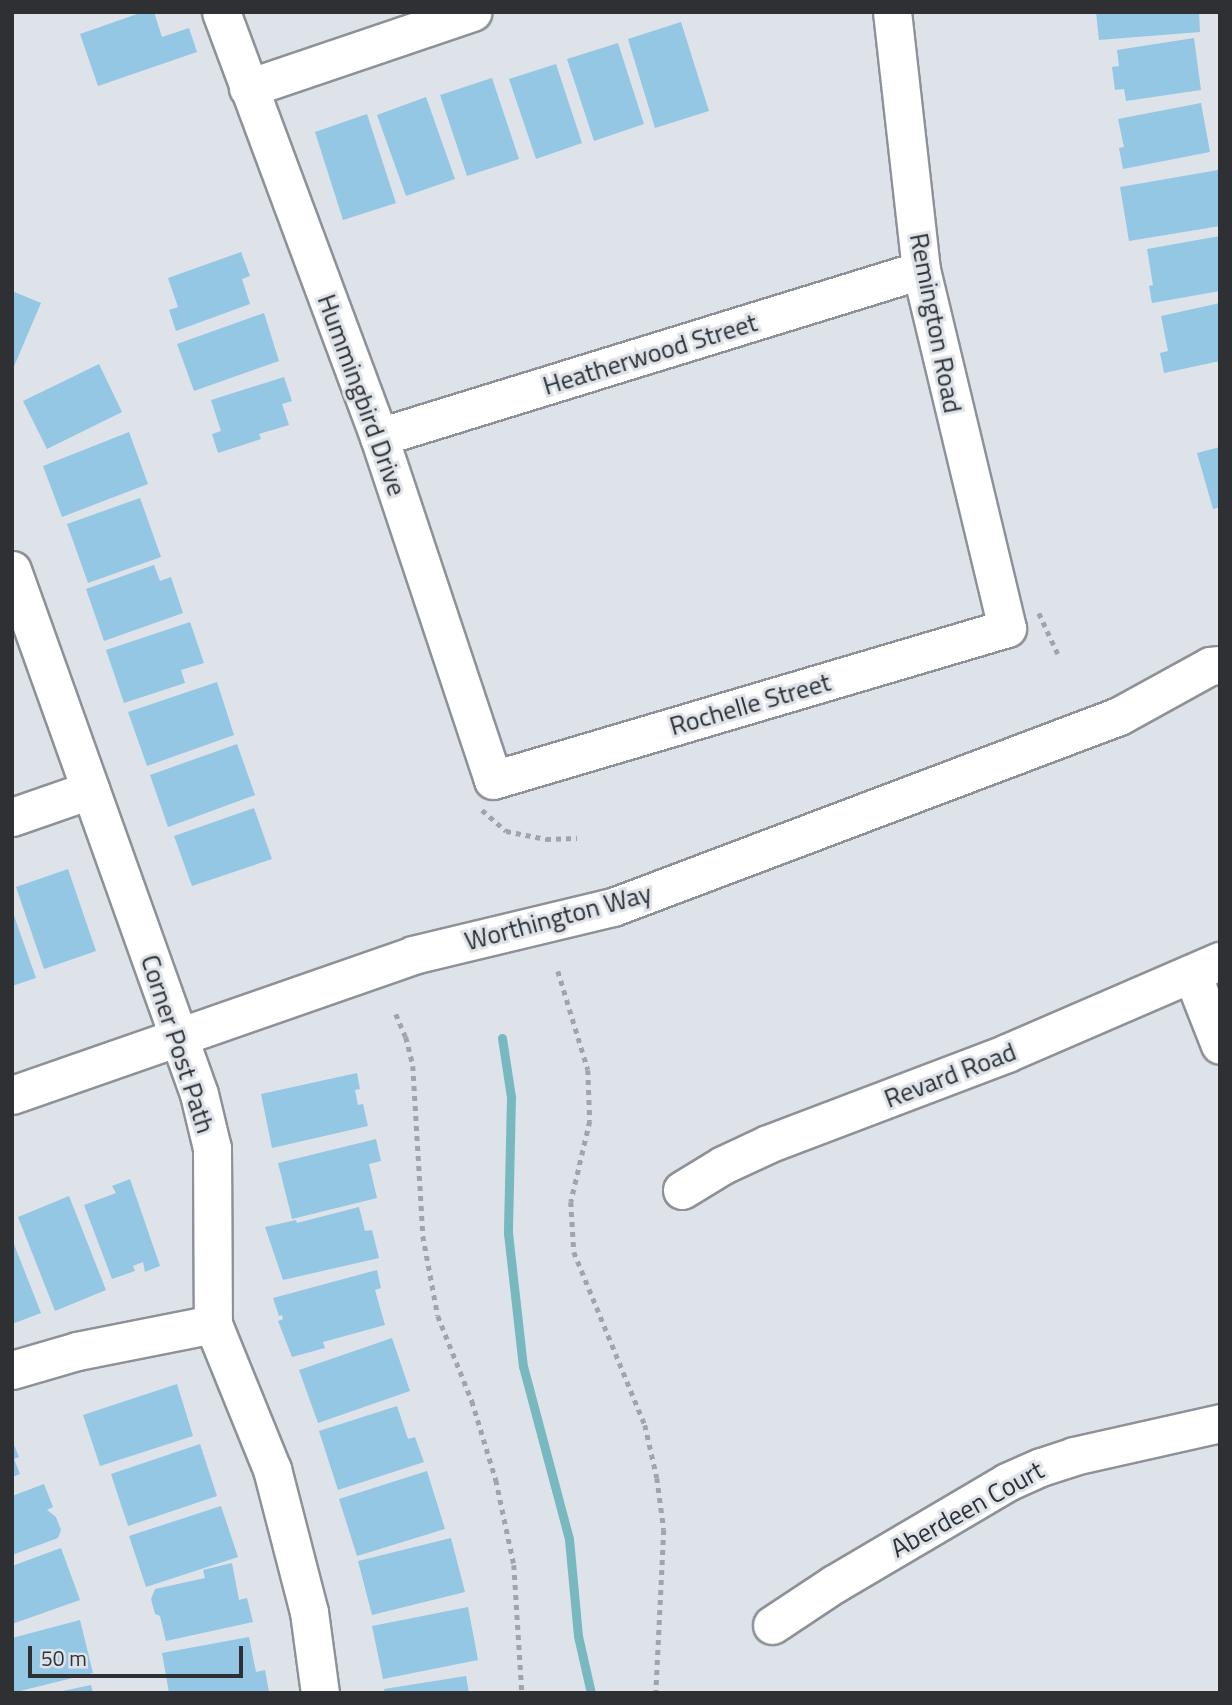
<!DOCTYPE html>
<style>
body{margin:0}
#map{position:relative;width:1232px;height:1705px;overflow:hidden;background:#dee3ea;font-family:"Titillium Web",sans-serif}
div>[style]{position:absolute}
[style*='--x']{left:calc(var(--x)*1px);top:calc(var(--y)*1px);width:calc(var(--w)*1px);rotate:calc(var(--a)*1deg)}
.stream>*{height:9px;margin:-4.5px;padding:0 4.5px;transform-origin:4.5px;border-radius:4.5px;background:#78b9c0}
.building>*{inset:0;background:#93c7e3}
.path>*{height:4.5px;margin-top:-2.25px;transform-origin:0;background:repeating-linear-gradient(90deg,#a1a5ab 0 5px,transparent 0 10px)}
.roads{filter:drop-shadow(2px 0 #8d9198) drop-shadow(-2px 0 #8d9198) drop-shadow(0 2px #8d9198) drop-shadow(0 -2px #8d9198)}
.minor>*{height:37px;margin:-18.5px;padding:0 18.5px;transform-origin:18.5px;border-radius:18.5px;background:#fff}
span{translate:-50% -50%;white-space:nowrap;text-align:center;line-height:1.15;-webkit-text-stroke:6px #dee3ea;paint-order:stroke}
.street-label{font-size:26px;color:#2e3033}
.frame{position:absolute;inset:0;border:14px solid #2e3033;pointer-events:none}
.scale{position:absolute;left:28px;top:1646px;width:215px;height:32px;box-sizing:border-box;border:4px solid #2e3033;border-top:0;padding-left:9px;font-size:21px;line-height:24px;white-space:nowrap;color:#2e3033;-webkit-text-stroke:5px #dee3ea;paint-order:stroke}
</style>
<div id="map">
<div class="stream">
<div style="--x:502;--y:1038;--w:60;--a:81.3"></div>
<div style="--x:511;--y:1097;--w:136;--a:91.3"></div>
<div style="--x:508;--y:1233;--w:134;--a:83.6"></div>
<div style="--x:523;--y:1366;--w:179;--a:75.1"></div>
<div style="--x:569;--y:1539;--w:97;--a:84.7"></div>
<div style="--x:578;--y:1636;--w:58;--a:77.2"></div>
</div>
<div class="building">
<div style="clip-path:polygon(143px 12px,154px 12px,162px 37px,189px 28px,197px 52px,98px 86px,80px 34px)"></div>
<div style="clip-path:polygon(1096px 12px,1199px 12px,1200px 32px,1099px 40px)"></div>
<div style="clip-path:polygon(681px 22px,709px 111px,655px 128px,628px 39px)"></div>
<div style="clip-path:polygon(1194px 38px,1201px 90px,1126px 101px,1124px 89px,1115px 90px,1112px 67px,1119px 66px,1117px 50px)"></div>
<div style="clip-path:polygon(618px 43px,644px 124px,594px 141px,567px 59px)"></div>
<div style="clip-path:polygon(556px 64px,582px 143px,536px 159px,509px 79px)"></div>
<div style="clip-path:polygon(492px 78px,519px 159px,467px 176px,440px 95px)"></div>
<div style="clip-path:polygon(426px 97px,455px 179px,406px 196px,377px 115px)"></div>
<div style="clip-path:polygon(1201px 103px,1210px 152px,1123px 169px,1119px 148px,1124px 147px,1118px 119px)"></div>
<div style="clip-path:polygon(367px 114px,396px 203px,343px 220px,315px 132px)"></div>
<div style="clip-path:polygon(1218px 170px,1220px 226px,1129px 241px,1120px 187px)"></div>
<div style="clip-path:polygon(1220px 236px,1220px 291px,1152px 303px,1149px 286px,1153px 285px,1147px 249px)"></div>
<div style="clip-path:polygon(241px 252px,250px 276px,242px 279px,250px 304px,176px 331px,169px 310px,178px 307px,168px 278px)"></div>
<div style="clip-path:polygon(12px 291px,41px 303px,12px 371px)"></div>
<div style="clip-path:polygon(1220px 303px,1220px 361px,1164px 373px,1160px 353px,1168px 351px,1161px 316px)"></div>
<div style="clip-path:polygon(264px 313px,279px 361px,194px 391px,177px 344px)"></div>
<div style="clip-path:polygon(99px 364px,122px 412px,47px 449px,23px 401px)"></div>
<div style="clip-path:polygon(284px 377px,292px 401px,282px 404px,289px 425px,259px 434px,261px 439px,218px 453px,212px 434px,221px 431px,211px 400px)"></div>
<div style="clip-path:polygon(129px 432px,148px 484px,62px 517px,43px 466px)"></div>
<div style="clip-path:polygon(1220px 447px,1220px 507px,1213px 509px,1197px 453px)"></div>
<div style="clip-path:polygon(140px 498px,161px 557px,88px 583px,67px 524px)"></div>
<div style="clip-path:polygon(154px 565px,160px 581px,171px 577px,183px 613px,104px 641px,86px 589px)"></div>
<div style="clip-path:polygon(190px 622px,204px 663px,181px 670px,185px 683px,124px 703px,106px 650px)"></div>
<div style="clip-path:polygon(217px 682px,234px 735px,147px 766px,128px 712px)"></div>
<div style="clip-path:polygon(237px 744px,255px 795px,168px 827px,150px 775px)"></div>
<div style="clip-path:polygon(254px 808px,272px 859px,192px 886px,174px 836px)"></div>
<div style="clip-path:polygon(68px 869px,96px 951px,44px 969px,16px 887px)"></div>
<div style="clip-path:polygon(12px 910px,36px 978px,12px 986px)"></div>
<div style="clip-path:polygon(357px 1073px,360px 1089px,355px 1090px,358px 1105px,363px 1104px,368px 1126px,272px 1148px,261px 1094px)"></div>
<div style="clip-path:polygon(376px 1139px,381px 1161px,369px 1164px,377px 1198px,292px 1219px,278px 1163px)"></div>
<div style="clip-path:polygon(130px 1179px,160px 1266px,145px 1272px,143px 1262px,133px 1266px,135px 1271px,112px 1279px,84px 1205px,116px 1193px,112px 1186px)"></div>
<div style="clip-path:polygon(69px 1196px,106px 1290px,55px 1311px,18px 1217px)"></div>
<div style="clip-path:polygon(359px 1207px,365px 1231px,372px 1230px,379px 1258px,283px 1280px,265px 1227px,296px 1220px,297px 1223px)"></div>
<div style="clip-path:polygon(12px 1239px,41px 1313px,12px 1324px)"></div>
<div style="clip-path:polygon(377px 1270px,381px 1288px,375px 1290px,385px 1325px,323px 1342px,325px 1348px,292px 1357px,278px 1321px,283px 1319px,282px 1315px,279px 1316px,273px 1298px)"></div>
<div style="clip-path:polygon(392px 1338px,410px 1391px,318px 1423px,299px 1370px)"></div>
<div style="clip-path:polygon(177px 1384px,193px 1436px,100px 1466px,83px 1415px)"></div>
<div style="clip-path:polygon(397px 1406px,408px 1439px,415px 1437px,424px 1462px,338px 1490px,319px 1431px)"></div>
<div style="clip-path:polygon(12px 1440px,19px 1457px,14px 1459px,20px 1474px,12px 1477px)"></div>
<div style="clip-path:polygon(200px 1444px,217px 1496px,128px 1526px,111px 1474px)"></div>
<div style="clip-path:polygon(427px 1471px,445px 1529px,357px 1556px,339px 1499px)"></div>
<div style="clip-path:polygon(44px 1484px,53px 1507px,47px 1510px,56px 1517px,61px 1530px,58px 1538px,12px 1555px,12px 1496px)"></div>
<div style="clip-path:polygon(221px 1506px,238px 1557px,146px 1587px,129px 1536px)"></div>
<div style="clip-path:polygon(451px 1538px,465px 1592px,372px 1615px,358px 1561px)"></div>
<div style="clip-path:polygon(61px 1548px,80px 1600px,12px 1624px,12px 1566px)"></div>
<div style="clip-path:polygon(232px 1563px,239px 1600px,247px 1598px,253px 1622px,166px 1641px,160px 1616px,155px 1614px,151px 1599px,155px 1589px,205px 1578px,203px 1570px)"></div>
<div style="clip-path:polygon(468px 1607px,478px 1660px,383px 1679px,372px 1626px)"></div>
<div style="clip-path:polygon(80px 1620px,93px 1673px,12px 1693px,12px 1638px)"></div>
<div style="clip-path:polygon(249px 1637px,256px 1672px,265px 1670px,269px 1692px,169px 1693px,162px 1653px)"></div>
<div style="clip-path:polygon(466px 1676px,469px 1693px,385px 1693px,384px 1689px)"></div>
<div style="clip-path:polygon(91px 1685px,93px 1693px,58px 1693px,58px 1692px)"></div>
</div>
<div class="path">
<div style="--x:1039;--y:613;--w:47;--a:65.1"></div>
<div style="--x:482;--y:810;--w:32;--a:41"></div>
<div style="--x:506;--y:831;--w:41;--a:11.3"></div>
<div style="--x:546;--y:839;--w:31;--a:-2"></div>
<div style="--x:558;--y:971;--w:103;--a:73.1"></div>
<div style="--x:588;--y:1070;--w:51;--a:87.8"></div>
<div style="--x:590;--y:1121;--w:83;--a:103.2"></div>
<div style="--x:571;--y:1202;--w:50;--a:86.6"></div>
<div style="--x:574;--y:1252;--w:187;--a:67.7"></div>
<div style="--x:645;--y:1425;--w:54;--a:77.2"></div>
<div style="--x:657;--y:1478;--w:52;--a:82.3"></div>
<div style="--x:664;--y:1530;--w:163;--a:92.8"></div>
<div style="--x:396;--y:1014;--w:25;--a:67"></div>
<div style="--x:406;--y:1037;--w:30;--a:76"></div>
<div style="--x:413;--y:1066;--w:170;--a:86.6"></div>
<div style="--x:423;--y:1236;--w:81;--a:79.4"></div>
<div style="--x:438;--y:1316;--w:92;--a:68.2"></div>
<div style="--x:472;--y:1401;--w:83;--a:73.1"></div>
<div style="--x:496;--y:1480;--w:87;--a:78"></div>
<div style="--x:514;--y:1565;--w:128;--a:86.4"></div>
</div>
<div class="roads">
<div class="minor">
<div style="--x:221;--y:12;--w:453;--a:69.6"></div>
<div style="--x:379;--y:437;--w:361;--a:71.6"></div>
<div style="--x:493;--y:780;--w:536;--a:-16.47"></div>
<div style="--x:1007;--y:628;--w:368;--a:-103.5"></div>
<div style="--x:921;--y:270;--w:260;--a:-96.4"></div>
<div style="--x:248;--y:88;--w:237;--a:-18.7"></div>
<div style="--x:379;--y:437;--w:567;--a:-17.13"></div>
<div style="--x:12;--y:570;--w:556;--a:70.36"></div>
<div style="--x:199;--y:1094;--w:56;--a:76.5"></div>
<div style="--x:212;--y:1148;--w:176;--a:89.7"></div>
<div style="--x:213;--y:1324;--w:157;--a:67.9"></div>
<div style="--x:272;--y:1469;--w:148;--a:75.5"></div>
<div style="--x:309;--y:1612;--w:82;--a:82.3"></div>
<div style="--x:12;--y:817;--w:83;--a:-19.1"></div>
<div style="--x:1192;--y:974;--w:76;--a:68.5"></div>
<div style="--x:12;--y:1095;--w:425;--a:-19.2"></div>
<div style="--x:413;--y:955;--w:206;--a:-13.5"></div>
<div style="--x:613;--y:907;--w:541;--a:-20.68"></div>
<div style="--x:1119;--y:716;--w:104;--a:-28.8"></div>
<div style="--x:1210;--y:666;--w:10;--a:-6"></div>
<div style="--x:682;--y:1190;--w:48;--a:-31.4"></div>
<div style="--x:723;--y:1165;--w:50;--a:-25"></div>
<div style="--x:768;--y:1144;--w:256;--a:-20.8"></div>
<div style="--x:1007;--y:1053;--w:232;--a:-23.4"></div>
<div style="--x:12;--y:1370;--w:68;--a:-16.3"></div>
<div style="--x:77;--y:1351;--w:139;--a:-11.2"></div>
<div style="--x:772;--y:1625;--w:74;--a:-33.5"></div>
<div style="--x:834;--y:1584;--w:201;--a:-30.5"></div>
<div style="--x:1007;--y:1482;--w:37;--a:-24"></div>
<div style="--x:1041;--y:1467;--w:35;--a:-18"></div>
<div style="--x:1074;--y:1456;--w:150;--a:-12.7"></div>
</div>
</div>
<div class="street-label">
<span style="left:936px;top:323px;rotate:79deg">Remington Road</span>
<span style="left:650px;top:354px;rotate:-17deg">Heatherwood Street</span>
<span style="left:362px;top:395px;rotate:70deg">Hummingbird Drive</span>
<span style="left:750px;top:704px;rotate:-16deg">Rochelle Street</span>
<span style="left:558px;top:917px;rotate:-15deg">Worthington Way</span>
<span style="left:178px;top:1044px;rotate:72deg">Corner Post Path</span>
<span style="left:950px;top:1075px;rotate:-21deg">Revard Road</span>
<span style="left:967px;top:1509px;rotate:-29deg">Aberdeen Court</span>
</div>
<div class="frame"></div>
<div class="scale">50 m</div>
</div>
